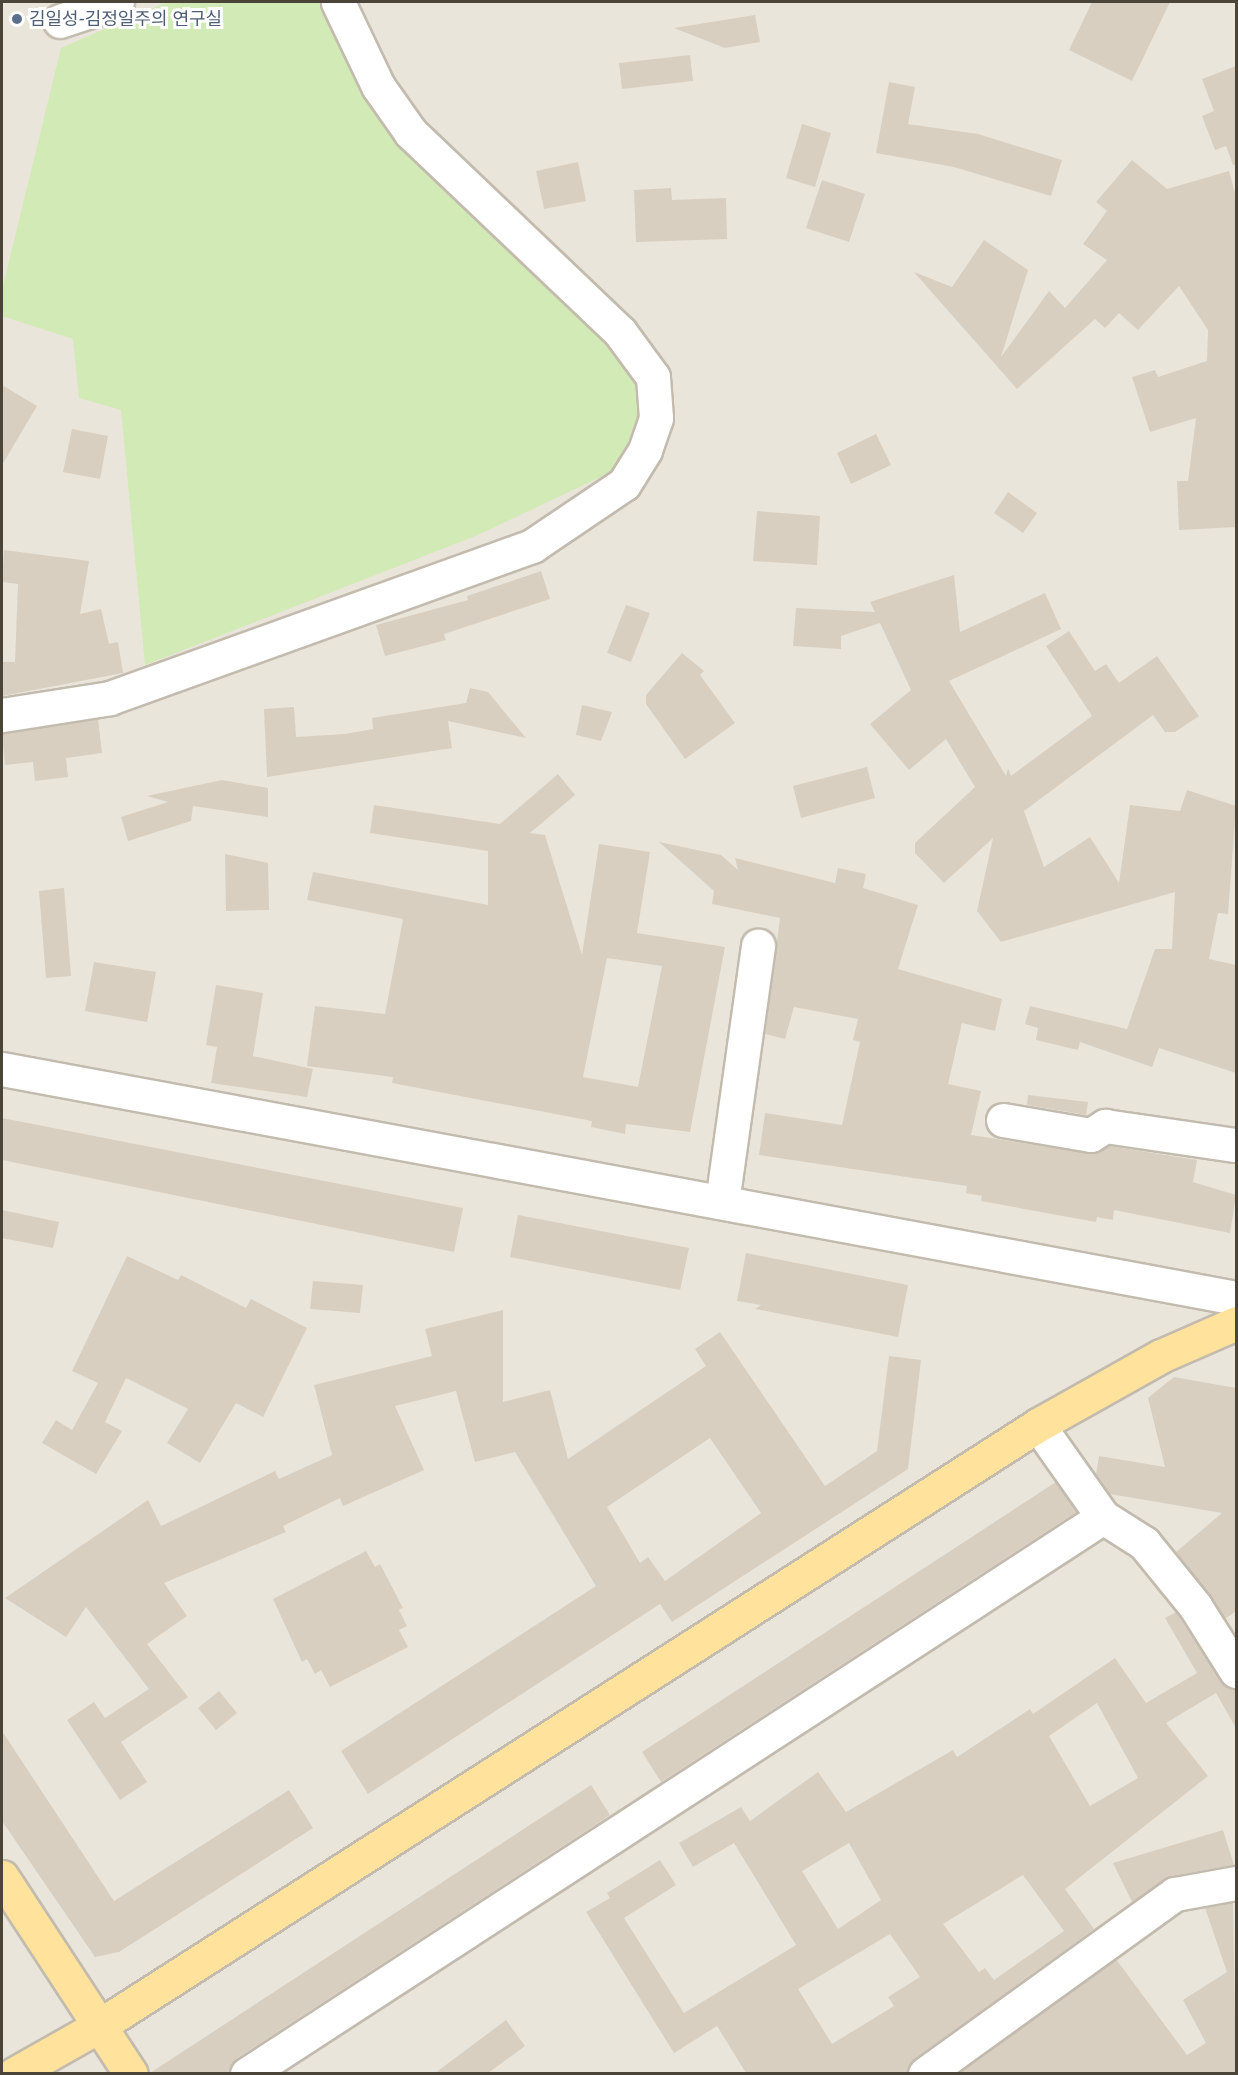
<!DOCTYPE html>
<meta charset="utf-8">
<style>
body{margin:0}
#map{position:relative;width:1238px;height:2075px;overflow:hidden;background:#f6f3ec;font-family:Helvetica,"Noto Sans KR",sans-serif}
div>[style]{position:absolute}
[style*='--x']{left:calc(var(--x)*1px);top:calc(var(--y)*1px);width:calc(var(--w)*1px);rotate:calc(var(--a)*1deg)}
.residential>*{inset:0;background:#eae5da}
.green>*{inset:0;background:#d2eab5}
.building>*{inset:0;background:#d8cfc1}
.roads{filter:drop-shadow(2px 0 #c2bbae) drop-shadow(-2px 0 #c2bbae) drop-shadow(0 2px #c2bbae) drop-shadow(0 -2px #c2bbae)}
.minor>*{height:33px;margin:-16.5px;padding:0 16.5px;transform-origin:16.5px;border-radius:16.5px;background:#fff}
.major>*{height:33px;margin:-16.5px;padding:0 16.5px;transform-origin:16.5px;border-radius:16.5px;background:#ffe39c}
.dots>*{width:16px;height:16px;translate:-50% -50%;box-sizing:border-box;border:3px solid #fff;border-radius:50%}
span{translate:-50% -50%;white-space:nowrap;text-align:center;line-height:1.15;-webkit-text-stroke:6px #fff;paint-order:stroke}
.service-label{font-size:18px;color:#4e5e75}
.left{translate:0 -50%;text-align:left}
.frame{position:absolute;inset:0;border:3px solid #4b4439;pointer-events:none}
</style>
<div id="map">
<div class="residential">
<div style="clip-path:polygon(2px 2px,1236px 2px,1236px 2073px,2px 2073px)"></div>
</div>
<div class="green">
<div style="clip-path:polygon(167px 2px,321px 2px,384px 125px,523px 265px,600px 328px,639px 385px,642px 416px,636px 441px,611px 472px,478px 535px,145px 665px,121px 410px,79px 398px,73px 339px,2px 316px,2px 290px,61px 48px)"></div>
</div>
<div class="building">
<div style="clip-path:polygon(1092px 2px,1170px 2px,1132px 81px,1069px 50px)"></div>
<div style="clip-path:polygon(755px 15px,760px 42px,725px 48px,674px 28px)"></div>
<div style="clip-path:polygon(690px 55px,693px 81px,622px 89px,619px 63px)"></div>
<div style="clip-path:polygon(1236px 66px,1236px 165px,1233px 165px,1226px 146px,1215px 150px,1202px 116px,1214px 111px,1202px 79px)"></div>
<div style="clip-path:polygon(889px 82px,915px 87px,908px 124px,978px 134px,1062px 160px,1051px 196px,954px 167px,876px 153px)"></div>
<div style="clip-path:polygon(802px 124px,831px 133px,815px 187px,786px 178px)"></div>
<div style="clip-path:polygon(1132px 160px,1167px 189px,1229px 171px,1236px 197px,1236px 527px,1179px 530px,1177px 481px,1188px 481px,1196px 418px,1150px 432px,1132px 377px,1155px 370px,1158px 377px,1207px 361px,1208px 330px,1179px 286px,1138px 330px,1119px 313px,1105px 328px,1095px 319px,1017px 389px,914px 272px,952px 287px,984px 240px,1028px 270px,1001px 357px,1049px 291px,1065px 308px,1107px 260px,1083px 244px,1107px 211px,1096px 202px)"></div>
<div style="clip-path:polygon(578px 162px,586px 201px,544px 209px,536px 171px)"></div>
<div style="clip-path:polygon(822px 180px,865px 194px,849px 242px,806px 228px)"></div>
<div style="clip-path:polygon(671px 188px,672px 200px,726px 198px,727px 239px,636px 242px,634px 190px)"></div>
<div style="clip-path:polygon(2px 385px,37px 406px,2px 465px)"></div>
<div style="clip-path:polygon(72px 429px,108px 436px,100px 479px,63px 472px)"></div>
<div style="clip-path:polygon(876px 434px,891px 465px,851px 484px,837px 453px)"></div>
<div style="clip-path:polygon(1008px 492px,1037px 513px,1023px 533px,994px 513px)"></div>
<div style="clip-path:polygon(757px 511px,820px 516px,817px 565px,753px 561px)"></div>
<div style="clip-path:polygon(4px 550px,89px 561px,80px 614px,101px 609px,109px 644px,118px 642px,123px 673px,2px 696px,2px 662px,15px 662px,18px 584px,2px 582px)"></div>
<div style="clip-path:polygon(541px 571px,550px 599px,444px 634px,446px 640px,385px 656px,376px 625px,468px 600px,467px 596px)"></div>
<div style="clip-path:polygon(954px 575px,960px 632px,1045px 593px,1061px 629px,949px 681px,1006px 776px,1008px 768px,1011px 776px,1092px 716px,1046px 646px,1069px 631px,1095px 671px,1106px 664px,1119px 683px,1157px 656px,1199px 716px,1175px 732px,1165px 732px,1153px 715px,1024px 811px,1044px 867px,1090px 837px,1119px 883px,1130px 805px,1180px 811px,1187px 790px,1236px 806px,1228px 914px,1218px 913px,1209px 959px,1236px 965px,1236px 1073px,1159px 1048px,1152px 1067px,1080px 1042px,1078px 1050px,1036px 1040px,1038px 1028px,1025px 1024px,1030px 1006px,1127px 1029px,1155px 949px,1172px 949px,1175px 892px,1001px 942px,977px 911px,993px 838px,944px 883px,915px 853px,915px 843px,975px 787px,946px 739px,909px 770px,870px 724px,911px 690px,880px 623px,841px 636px,841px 649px,793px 646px,796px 608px,875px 612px,870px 602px)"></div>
<div style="clip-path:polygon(626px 605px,650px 613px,631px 662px,607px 653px)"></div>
<div style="clip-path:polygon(682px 653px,704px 671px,700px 675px,735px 723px,685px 759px,646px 704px,646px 695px)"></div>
<div style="clip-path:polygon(470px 688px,488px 692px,526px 738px,448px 721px,452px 748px,267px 777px,264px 709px,294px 707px,296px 737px,345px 734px,373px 729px,372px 718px,466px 703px)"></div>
<div style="clip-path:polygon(582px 705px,612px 712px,601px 741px,576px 735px)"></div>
<div style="clip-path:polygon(98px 719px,102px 753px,66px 758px,68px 777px,35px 781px,33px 762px,5px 765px,2px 733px)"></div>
<div style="clip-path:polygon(867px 767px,875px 798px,801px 818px,793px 786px)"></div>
<div style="clip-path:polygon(evenodd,558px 774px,575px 795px,530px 833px,545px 835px,582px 955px,599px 844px,650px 852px,637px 933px,725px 947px,690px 1132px,626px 1124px,625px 1134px,591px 1127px,592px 1121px,392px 1083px,393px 1077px,307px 1066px,315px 1006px,385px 1014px,403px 919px,307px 900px,313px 872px,488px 905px,488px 851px,370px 833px,374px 805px,500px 824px,558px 774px,607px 958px,662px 966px,638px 1087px,583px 1077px,607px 958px)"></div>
<div style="clip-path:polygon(222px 780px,268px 788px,268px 817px,193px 806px,191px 821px,128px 841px,121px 817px,168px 802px,147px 796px)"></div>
<div style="clip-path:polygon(659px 842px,721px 855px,738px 870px,735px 858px,835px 883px,838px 868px,866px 874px,863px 888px,918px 905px,898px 969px,1002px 999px,995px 1031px,962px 1023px,948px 1084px,981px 1091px,971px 1135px,1088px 1153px,1109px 1146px,1197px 1160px,1193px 1182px,1236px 1195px,1230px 1233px,1114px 1210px,1113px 1220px,1097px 1217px,1096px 1222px,981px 1201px,982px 1196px,966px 1193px,967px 1186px,759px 1155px,765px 1113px,842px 1125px,860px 1042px,853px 1040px,858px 1019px,794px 1007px,785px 1039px,765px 1034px,780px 918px,712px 904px,714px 891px)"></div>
<div style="clip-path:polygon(225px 854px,268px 863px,269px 910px,226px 911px)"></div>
<div style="clip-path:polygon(64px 888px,71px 976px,46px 978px,39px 891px)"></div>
<div style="clip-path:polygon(94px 962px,156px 972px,147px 1022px,85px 1011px)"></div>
<div style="clip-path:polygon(216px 985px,263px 993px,253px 1056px,313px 1069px,307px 1097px,211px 1083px,217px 1047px,206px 1045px)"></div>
<div style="clip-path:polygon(1028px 1095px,1088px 1102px,1086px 1115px,1027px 1105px)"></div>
<div style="clip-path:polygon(2px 1118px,463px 1208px,454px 1252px,2px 1160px)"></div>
<div style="clip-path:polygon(2px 1210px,59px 1222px,53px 1248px,2px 1238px)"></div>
<div style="clip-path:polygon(518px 1215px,689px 1248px,680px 1290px,510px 1257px)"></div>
<div style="clip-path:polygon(746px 1253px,908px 1285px,898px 1337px,755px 1309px,761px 1305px,737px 1301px)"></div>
<div style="clip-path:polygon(127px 1256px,178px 1280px,181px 1275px,246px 1308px,251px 1299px,307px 1328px,263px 1417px,236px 1403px,200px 1463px,167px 1443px,188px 1409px,126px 1378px,105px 1422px,122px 1431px,96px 1474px,42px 1443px,56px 1420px,72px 1430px,98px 1383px,72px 1371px)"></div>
<div style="clip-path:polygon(313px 1281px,363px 1285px,360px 1313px,310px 1309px)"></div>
<div style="clip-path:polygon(evenodd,503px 1310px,503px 1402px,550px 1390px,568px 1459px,706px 1366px,695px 1349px,720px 1332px,825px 1486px,877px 1451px,889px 1356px,921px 1360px,908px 1469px,672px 1622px,660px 1604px,368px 1794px,341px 1751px,596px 1586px,515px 1452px,475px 1462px,456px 1391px,395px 1406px,424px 1470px,343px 1506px,340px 1498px,283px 1526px,286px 1532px,164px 1583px,187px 1616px,147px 1644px,188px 1697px,121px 1742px,147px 1782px,120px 1800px,67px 1720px,94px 1702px,105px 1718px,149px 1689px,86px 1607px,66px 1637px,5px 1598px,148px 1500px,161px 1526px,275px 1471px,279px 1479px,332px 1455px,314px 1385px,432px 1356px,425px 1329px,503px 1310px,710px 1438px,761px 1513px,665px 1581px,648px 1557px,640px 1563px,607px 1507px,710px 1438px)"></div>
<div style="clip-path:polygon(1174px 1377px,1236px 1388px,1236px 1611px,1225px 1619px,1176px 1552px,1222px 1513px,1110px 1494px,1096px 1475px,1099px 1456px,1165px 1467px,1148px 1398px)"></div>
<div style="clip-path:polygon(1056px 1482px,1076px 1512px,661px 1782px,642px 1752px)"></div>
<div style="clip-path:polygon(366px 1551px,375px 1567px,380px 1564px,403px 1608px,399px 1610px,407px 1626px,399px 1630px,408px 1647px,330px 1687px,321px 1670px,315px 1674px,307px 1659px,302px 1662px,273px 1599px)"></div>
<div style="clip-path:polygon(evenodd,1176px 1612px,1220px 1681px,1236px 1690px,1236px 1728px,1216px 1693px,1166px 1723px,1208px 1776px,1065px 1889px,1094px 1929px,914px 2059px,907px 2073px,746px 2073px,717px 2026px,674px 2053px,586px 1912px,610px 1898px,607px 1893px,660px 1860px,676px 1885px,624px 1918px,684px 2013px,796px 1945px,734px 1843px,693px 1867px,679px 1843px,741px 1807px,750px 1821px,818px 1772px,846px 1812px,953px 1750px,957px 1757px,1030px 1709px,1033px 1714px,1115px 1658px,1146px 1703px,1197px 1673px,1165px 1618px,1176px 1612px,1097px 1703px,1138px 1778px,1090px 1806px,1049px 1736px,1097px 1703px,1176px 1612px,849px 1843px,881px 1900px,838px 1929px,802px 1871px,849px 1843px,1176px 1612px,1023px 1875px,1064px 1931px,994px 1980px,985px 1968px,979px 1972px,943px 1924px,1023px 1875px,1176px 1612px,890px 1934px,920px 1977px,888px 1997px,894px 2006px,832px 2044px,798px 1989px,890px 1934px)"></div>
<div style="clip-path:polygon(219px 1691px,237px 1713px,216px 1730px,198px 1708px)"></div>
<div style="clip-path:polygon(2px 1731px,114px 1901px,289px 1790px,313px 1828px,119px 1952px,95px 1957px,2px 1821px)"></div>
<div style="clip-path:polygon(591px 1785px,610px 1815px,237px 2058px,229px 2073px,150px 2073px)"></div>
<div style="clip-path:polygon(1223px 1830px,1234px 1865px,1171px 1876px,1132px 1902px,1113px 1863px)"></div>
<div style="clip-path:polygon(1233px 1903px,1236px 2073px,958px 2073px,1116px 1959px,1187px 2055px,1206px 2043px,1183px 2000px,1227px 1972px,1205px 1908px)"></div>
<div style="clip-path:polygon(506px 2020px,525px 2046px,488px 2073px,435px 2073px)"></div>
</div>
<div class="roads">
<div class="minor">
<div style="--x:60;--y:21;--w:60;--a:-18.4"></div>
<div style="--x:2;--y:715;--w:109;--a:-8.9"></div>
<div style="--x:110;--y:698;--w:449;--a:-19.8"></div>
<div style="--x:532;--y:546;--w:111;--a:-34"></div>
<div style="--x:624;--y:484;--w:40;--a:-58"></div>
<div style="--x:645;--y:450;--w:34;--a:-71"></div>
<div style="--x:656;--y:418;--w:41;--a:-94.2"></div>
<div style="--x:653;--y:377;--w:56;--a:-126.3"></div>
<div style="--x:620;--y:332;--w:289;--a:-136.4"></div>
<div style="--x:411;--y:133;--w:57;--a:-125.1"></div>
<div style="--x:378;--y:86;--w:93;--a:-115.5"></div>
<div style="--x:2;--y:1069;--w:1255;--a:10.51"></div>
<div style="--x:1003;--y:1120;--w:89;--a:9.7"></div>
<div style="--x:1091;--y:1135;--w:17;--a:-33"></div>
<div style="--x:1105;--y:1126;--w:132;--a:8.3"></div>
<div style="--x:722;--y:1202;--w:259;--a:-82"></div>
<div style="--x:1038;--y:1425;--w:113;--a:54.8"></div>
<div style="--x:1103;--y:1517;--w:49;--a:32.4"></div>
<div style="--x:1144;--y:1543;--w:81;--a:51"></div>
<div style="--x:1195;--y:1606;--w:77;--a:57.8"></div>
<div style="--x:247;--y:2074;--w:1021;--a:-33.05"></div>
<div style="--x:925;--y:2074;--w:308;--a:-35.8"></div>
<div style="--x:1175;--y:1894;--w:62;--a:-10.2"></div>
</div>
<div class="major">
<div style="--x:2;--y:1877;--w:235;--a:56.8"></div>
<div style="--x:14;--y:2074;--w:98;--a:-29.5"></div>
<div style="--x:99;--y:2026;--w:1115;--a:-32.62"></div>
<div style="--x:1038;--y:1425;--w:141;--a:-29.3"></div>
<div style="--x:1161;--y:1356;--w:82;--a:-23.7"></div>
</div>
</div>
<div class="dots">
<div style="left:17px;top:19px;background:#5c6f8a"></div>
</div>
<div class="service-label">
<span class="left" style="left:29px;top:19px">김일성-김정일주의 연구실</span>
</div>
<div class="frame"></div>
</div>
